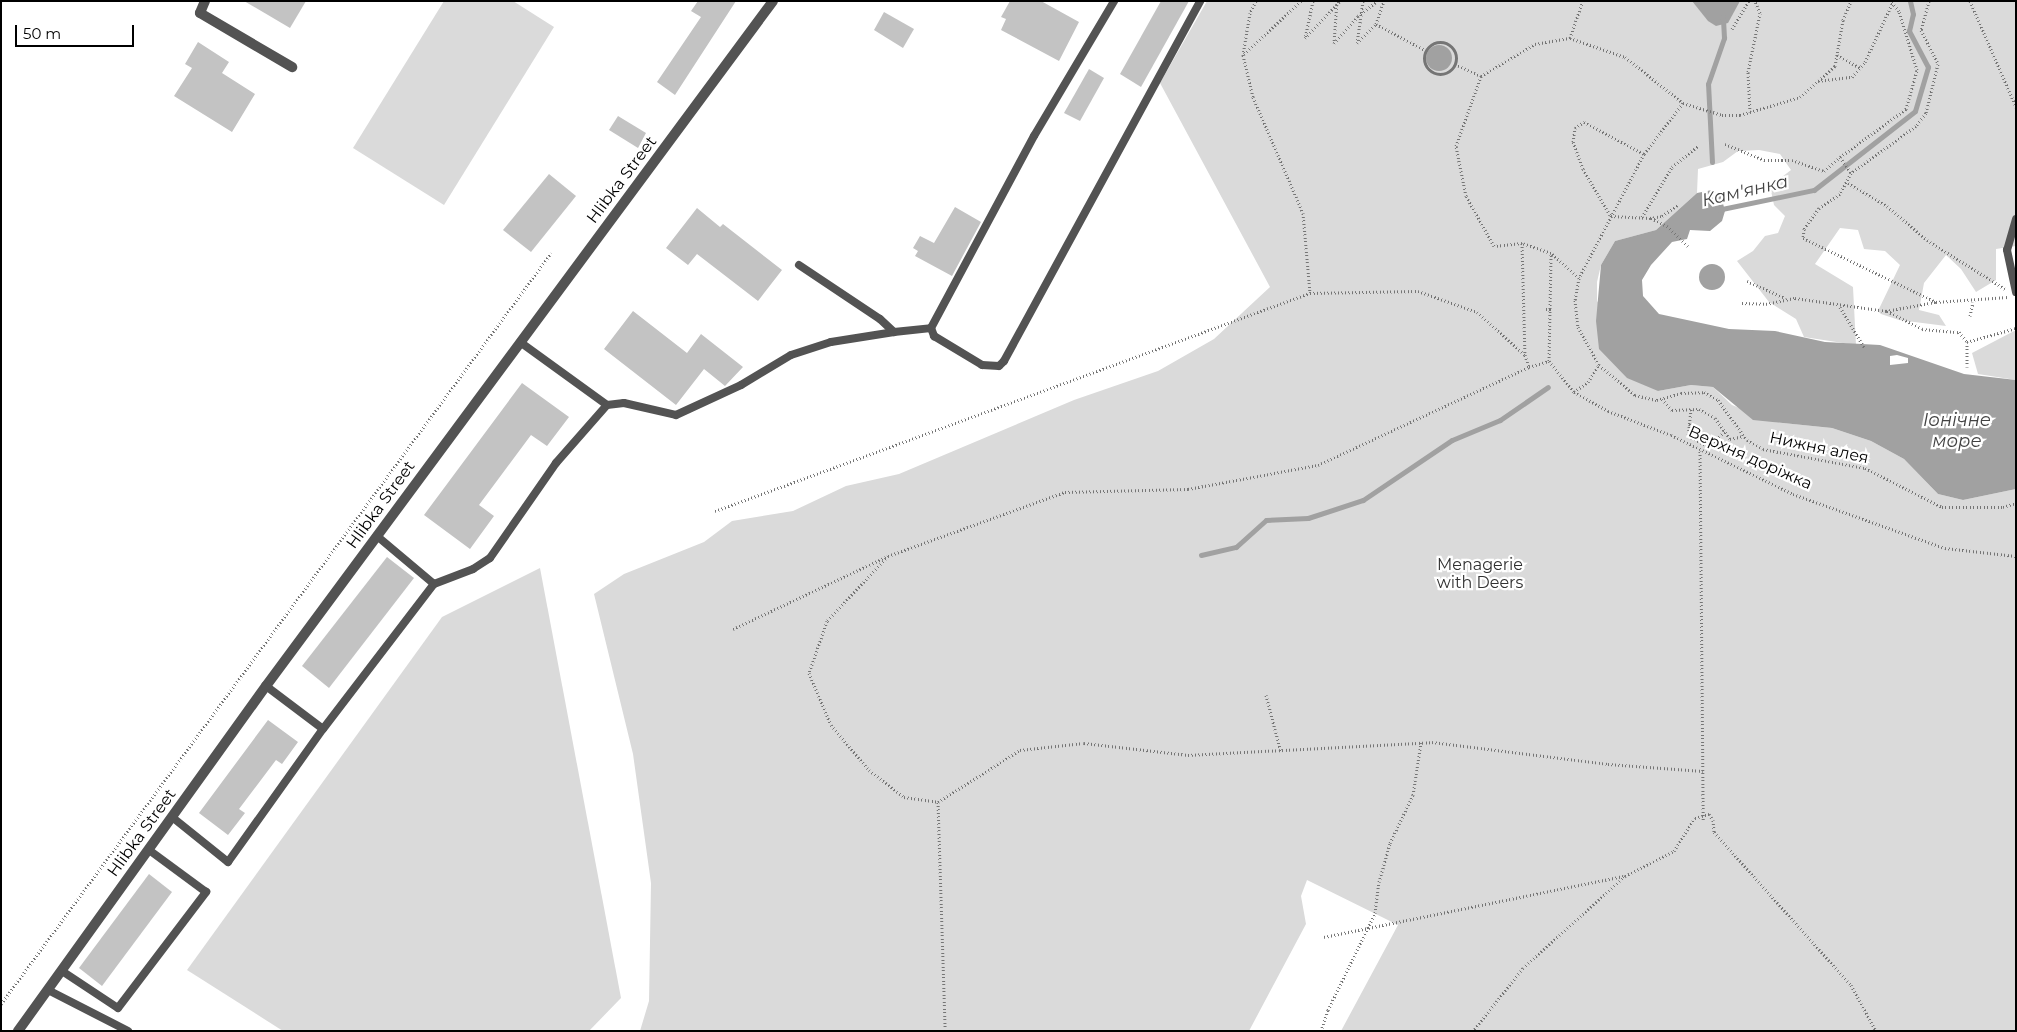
<!DOCTYPE html>
<meta charset="utf-8">
<style>
body{margin:0}
#map{position:relative;width:2017px;height:1032px;overflow:hidden;background:#fff;font-family:Montserrat,sans-serif}
div>[style]{position:absolute}
[style*='--x']{left:calc(var(--x)*1px);top:calc(var(--y)*1px);width:calc(var(--w)*1px);rotate:calc(var(--a)*1deg)}
.green>*{inset:0;background:#dadada}
.water>*{inset:0;background:#a1a1a1}
.round{border-radius:50%}
.stream>*{height:5px;margin:-2.5px;padding:0 2.5px;transform-origin:2.5px;border-radius:2.5px;background:#a1a1a1}
.building>*{inset:0;background:#c3c3c3}
.path>*{height:3px;margin-top:-1.5px;transform-origin:0;background:repeating-linear-gradient(90deg,#757575 0 1px,transparent 0 3.5px)}
.path>.ring{margin:-1.5px;padding:0;box-sizing:content-box;background:none;border:3px solid #757575;border-radius:50%}
.lane>*{height:8px;margin:-4px;padding:0 4px;transform-origin:4px;border-radius:4px;background:#535353}
.street>*{height:10px;margin:-5px;padding:0 5px;transform-origin:5px;border-radius:5px;background:#535353}
span{translate:-50% -50%;white-space:nowrap;text-align:center;line-height:1.15;-webkit-text-stroke:4.5px #fff;paint-order:stroke}
.street-label{font-size:16px;color:#000}
.park-label{font-size:16px;color:#313131}
.water-label{font-size:18px;color:#424242;font-style:italic}
.frame{position:absolute;inset:0;border:2px solid #000;pointer-events:none}
.scale{position:absolute;left:15px;top:25px;width:119px;height:22px;box-sizing:border-box;border:2px solid #000;border-top:0;padding-left:6px;font-size:15px;line-height:18px;white-space:nowrap;color:#000;-webkit-text-stroke:4px #fff;paint-order:stroke}
</style>
<div id="map">
<div class="green">
<div style="clip-path:polygon(444px 1px,513px 1px,554px 27px,444px 205px,353px 148px)"></div>
<div style="clip-path:polygon(1207px 1px,2016px 1px,2016px 246px,1996px 249px,1996px 280px,1976px 292px,1961px 269px,1946px 255px,1924px 283px,1919px 310px,1939px 315px,1946px 326px,1899px 320px,1881px 314px,1878px 311px,1900px 265px,1885px 251px,1864px 249px,1858px 230px,1840px 228px,1815px 264px,1853px 287px,1856px 345px,1804px 337px,1796px 319px,1769px 302px,1737px 261px,1753px 251px,1765px 236px,1778px 233px,1785px 216px,1774px 205px,1770px 186px,1791px 170px,1780px 154px,1759px 150px,1738px 151px,1723px 162px,1698px 169px,1697px 193px,1656px 230px,1615px 241px,1601px 265px,1597px 282px,1597px 301px,1658px 391px,1691px 385px,1713px 387px,1732px 405px,1774px 422px,1832px 428px,1871px 441px,1904px 459px,1938px 494px,1963px 500px,2016px 489px,2016px 1031px,1341px 1031px,1398px 925px,1307px 880px,1301px 896px,1306px 924px,1249px 1031px,640px 1031px,649px 1001px,651px 883px,633px 754px,594px 594px,624px 574px,704px 542px,732px 521px,793px 511px,846px 486px,899px 474px,1074px 400px,1158px 371px,1214px 339px,1270px 287px,1160px 83px)"></div>
<div style="clip-path:polygon(2016px 330px,2016px 380px,1978px 374px,1972px 353px)"></div>
<div style="clip-path:polygon(540px 568px,621px 998px,589px 1031px,283px 1031px,187px 970px,442px 617px)"></div>
</div>
<div class="water">
<div style="clip-path:polygon(1692px 1px,1740px 1px,1728px 23px,1716px 26px,1708px 21px)"></div>
<div class="round" style="left:1426px;top:45px;width:26px;height:26px"></div>
<div style="clip-path:polygon(evenodd,1712px 190px,1721px 196px,1725px 211px,1722px 221px,1710px 231px,1690px 230px,1687px 239px,1672px 242px,1651px 265px,1642px 280px,1643px 296px,1659px 314px,1729px 329px,1775px 331px,1825px 342px,1880px 345px,1964px 374px,2016px 380px,2016px 489px,1963px 500px,1938px 494px,1904px 459px,1871px 441px,1832px 428px,1753px 420px,1713px 387px,1691px 385px,1658px 391px,1627px 378px,1599px 349px,1596px 321px,1601px 265px,1615px 241px,1656px 230px,1697px 193px,1712px 190px,1897px 355px,1908px 358px,1908px 363px,1890px 365px,1890px 356px,1897px 355px)"></div>
<div class="round" style="left:1699px;top:264px;width:26px;height:26px"></div>
</div>
<div class="stream">
<div style="--x:1712;--y:162;--w:78;--a:-92.9"></div>
<div style="--x:1708;--y:84;--w:49;--a:-70.8"></div>
<div style="--x:1724;--y:38;--w:21;--a:-93"></div>
<div style="--x:1717;--y:210;--w:99;--a:-11.7"></div>
<div style="--x:1814;--y:190;--w:128;--a:-38"></div>
<div style="--x:1915;--y:111;--w:46;--a:-73.5"></div>
<div style="--x:1928;--y:67;--w:41;--a:-117.8"></div>
<div style="--x:1909;--y:31;--w:17;--a:-77"></div>
<div style="--x:1913;--y:14;--w:13;--a:-103"></div>
<div style="--x:1201;--y:555;--w:36;--a:-13"></div>
<div style="--x:1236;--y:547;--w:40;--a:-42"></div>
<div style="--x:1266;--y:520;--w:42;--a:-2.7"></div>
<div style="--x:1308;--y:518;--w:58;--a:-18.1"></div>
<div style="--x:1363;--y:500;--w:107;--a:-34"></div>
<div style="--x:1452;--y:440;--w:52;--a:-22.6"></div>
<div style="--x:1500;--y:420;--w:58;--a:-34.5"></div>
</div>
<div class="building">
<div style="clip-path:polygon(244px 1px,306px 1px,290px 28px)"></div>
<div style="clip-path:polygon(698px 1px,736px 1px,675px 95px,657px 82px,701px 17px,691px 11px)"></div>
<div style="clip-path:polygon(1010px 1px,1041px 1px,1079px 22px,1059px 61px,1001px 30px,1006px 19px,1001px 17px)"></div>
<div style="clip-path:polygon(1161px 1px,1189px 1px,1141px 87px,1120px 74px)"></div>
<div style="clip-path:polygon(884px 12px,914px 29px,903px 48px,874px 30px)"></div>
<div style="clip-path:polygon(198px 42px,229px 62px,222px 73px,255px 94px,232px 132px,174px 96px,192px 68px,185px 64px)"></div>
<div style="clip-path:polygon(1089px 69px,1104px 78px,1080px 121px,1064px 113px)"></div>
<div style="clip-path:polygon(618px 116px,646px 133px,638px 148px,609px 130px)"></div>
<div style="clip-path:polygon(549px 174px,576px 196px,531px 252px,503px 230px)"></div>
<div style="clip-path:polygon(955px 207px,981px 222px,952px 276px,915px 256px,918px 251px,913px 248px,920px 236px,934px 243px)"></div>
<div style="clip-path:polygon(697px 208px,720px 227px,723px 224px,782px 270px,758px 301px,697px 254px,688px 265px,666px 248px)"></div>
<div style="clip-path:polygon(633px 311px,687px 353px,701px 334px,743px 367px,725px 386px,704px 369px,676px 405px,604px 349px)"></div>
<div style="clip-path:polygon(522px 383px,569px 417px,547px 446px,531px 435px,479px 505px,494px 516px,470px 549px,424px 515px)"></div>
<div style="clip-path:polygon(387px 557px,414px 578px,329px 688px,302px 666px)"></div>
<div style="clip-path:polygon(268px 720px,298px 742px,282px 764px,276px 760px,239px 809px,245px 813px,228px 835px,199px 813px)"></div>
<div style="clip-path:polygon(149px 874px,172px 892px,102px 986px,79px 968px)"></div>
</div>
<div class="path">
<div style="--x:1256;--y:1;--w:13;--a:117"></div>
<div style="--x:1250;--y:13;--w:43;--a:99.5"></div>
<div style="--x:1243;--y:55;--w:43;--a:76.6"></div>
<div style="--x:1253;--y:97;--w:126;--a:66.7"></div>
<div style="--x:1303;--y:213;--w:80;--a:85"></div>
<div style="--x:1313;--y:1;--w:38;--a:102"></div>
<div style="--x:1305;--y:38;--w:51;--a:-46.6"></div>
<div style="--x:1337;--y:1;--w:42;--a:94.1"></div>
<div style="--x:1334;--y:43;--w:36;--a:-48"></div>
<div style="--x:1358;--y:16;--w:24;--a:-38"></div>
<div style="--x:1363;--y:1;--w:42;--a:98.1"></div>
<div style="--x:1357;--y:43;--w:27;--a:-45"></div>
<div style="--x:1376;--y:24;--w:24;--a:-71"></div>
<div style="--x:1929;--y:1;--w:30;--a:105"></div>
<div style="--x:1921;--y:30;--w:38;--a:63"></div>
<div style="--x:1938;--y:64;--w:50;--a:103.8"></div>
<div style="--x:1926;--y:113;--w:16;--a:128"></div>
<div style="--x:1916;--y:126;--w:80;--a:144.1"></div>
<div style="--x:1851;--y:173;--w:24;--a:118"></div>
<div style="--x:1840;--y:194;--w:25;--a:146"></div>
<div style="--x:1819;--y:208;--w:26;--a:126"></div>
<div style="--x:1804;--y:229;--w:9;--a:96"></div>
<div style="--x:1803;--y:238;--w:148;--a:25.7"></div>
<div style="--x:1936;--y:302;--w:72;--a:-4"></div>
<div style="--x:1970;--y:1;--w:116;--a:66.5"></div>
<div style="--x:1376;--y:24;--w:55;--a:28"></div>
<div style="--x:1732;--y:29;--w:33;--a:-59"></div>
<div style="--x:1570;--y:38;--w:39;--a:-71"></div>
<div class="ring" style="left:1424px;top:42px;width:29px;height:29px"></div>
<div style="--x:1244;--y:54;--w:78;--a:-42.9"></div>
<div style="--x:1837;--y:55;--w:26;--a:29"></div>
<div style="--x:1455;--y:64;--w:29;--a:25"></div>
<div style="--x:1818;--y:81;--w:34;--a:-7"></div>
<div style="--x:1852;--y:77;--w:20;--a:-49"></div>
<div style="--x:1865;--y:62;--w:66;--a:-65"></div>
<div style="--x:1683;--y:103;--w:64;--a:127.4"></div>
<div style="--x:1644;--y:154;--w:140;--a:117.7"></div>
<div style="--x:1579;--y:278;--w:22;--a:100"></div>
<div style="--x:1575;--y:300;--w:27;--a:84"></div>
<div style="--x:1578;--y:327;--w:43;--a:61.1"></div>
<div style="--x:1599;--y:365;--w:47;--a:39.8"></div>
<div style="--x:1635;--y:395;--w:23;--a:13"></div>
<div style="--x:1657;--y:400;--w:25;--a:-16"></div>
<div style="--x:1681;--y:393;--w:23;--a:-2"></div>
<div style="--x:1704;--y:392;--w:16;--a:30"></div>
<div style="--x:1718;--y:400;--w:49;--a:54.1"></div>
<div style="--x:1747;--y:440;--w:18;--a:29"></div>
<div style="--x:1763;--y:449;--w:104;--a:10.6"></div>
<div style="--x:1865;--y:468;--w:86;--a:26.9"></div>
<div style="--x:1942;--y:507;--w:61;--a:0"></div>
<div style="--x:2003;--y:507;--w:14;--a:-17"></div>
<div style="--x:1750;--y:112;--w:40;--a:-92.9"></div>
<div style="--x:1748;--y:72;--w:60;--a:-78.5"></div>
<div style="--x:1760;--y:13;--w:13;--a:-113"></div>
<div style="--x:1725;--y:144;--w:42;--a:22.3"></div>
<div style="--x:1764;--y:160;--w:28;--a:0"></div>
<div style="--x:1792;--y:160;--w:34;--a:19"></div>
<div style="--x:1824;--y:171;--w:21;--a:-41"></div>
<div style="--x:1840;--y:157;--w:19;--a:55"></div>
<div style="--x:1840;--y:157;--w:82;--a:-36"></div>
<div style="--x:1906;--y:109;--w:41;--a:-74.2"></div>
<div style="--x:1917;--y:70;--w:62;--a:-107"></div>
<div style="--x:1899;--y:11;--w:13;--a:-129"></div>
<div style="--x:1848;--y:183;--w:45;--a:30.5"></div>
<div style="--x:1887;--y:206;--w:52;--a:40.4"></div>
<div style="--x:1927;--y:240;--w:92;--a:32.1"></div>
<div style="--x:1610;--y:215;--w:53;--a:-120.4"></div>
<div style="--x:1583;--y:169;--w:29;--a:-110"></div>
<div style="--x:1573;--y:142;--w:14;--a:-82"></div>
<div style="--x:1575;--y:128;--w:11;--a:-34"></div>
<div style="--x:1584;--y:122;--w:68;--a:28.1"></div>
<div style="--x:1611;--y:216;--w:39;--a:3"></div>
<div style="--x:1650;--y:218;--w:12;--a:-9"></div>
<div style="--x:1662;--y:216;--w:19;--a:-35"></div>
<div style="--x:1642;--y:217;--w:58;--a:-59"></div>
<div style="--x:1672;--y:167;--w:33;--a:-39"></div>
<div style="--x:1651;--y:218;--w:18;--a:27"></div>
<div style="--x:1667;--y:226;--w:29;--a:44"></div>
<div style="--x:1522;--y:243;--w:112;--a:88.5"></div>
<div style="--x:1525;--y:355;--w:13;--a:72"></div>
<div style="--x:1579;--y:278;--w:38;--a:-138"></div>
<div style="--x:1551;--y:253;--w:31;--a:-161"></div>
<div style="--x:1522;--y:243;--w:28;--a:174"></div>
<div style="--x:1494;--y:246;--w:57;--a:-119.2"></div>
<div style="--x:1466;--y:196;--w:51;--a:-101.3"></div>
<div style="--x:1456;--y:146;--w:74;--a:-70.3"></div>
<div style="--x:1481;--y:76;--w:63;--a:-30.7"></div>
<div style="--x:1535;--y:44;--w:36;--a:-10"></div>
<div style="--x:1570;--y:38;--w:58;--a:19.1"></div>
<div style="--x:1625;--y:57;--w:74;--a:38.4"></div>
<div style="--x:1683;--y:103;--w:41;--a:17.1"></div>
<div style="--x:1722;--y:115;--w:18;--a:0"></div>
<div style="--x:1740;--y:115;--w:63;--a:-16.7"></div>
<div style="--x:1800;--y:97;--w:47;--a:-41.5"></div>
<div style="--x:1835;--y:66;--w:47;--a:-80.1"></div>
<div style="--x:1843;--y:20;--w:21;--a:-67"></div>
<div style="--x:1747;--y:281;--w:42;--a:24.1"></div>
<div style="--x:1742;--y:303;--w:24;--a:2"></div>
<div style="--x:1766;--y:304;--w:30;--a:-12"></div>
<div style="--x:1795;--y:298;--w:92;--a:8.1"></div>
<div style="--x:1886;--y:311;--w:50;--a:-10.4"></div>
<div style="--x:1840;--y:307;--w:47;--a:59"></div>
<div style="--x:1546;--y:309;--w:6;--a:0"></div>
<div style="--x:1887;--y:311;--w:39;--a:27"></div>
<div style="--x:1922;--y:329;--w:37;--a:5"></div>
<div style="--x:1959;--y:332;--w:13;--a:51"></div>
<div style="--x:1967;--y:342;--w:51;--a:-15.9"></div>
<div style="--x:1970;--y:316;--w:14;--a:-78"></div>
<div style="--x:1967;--y:342;--w:25;--a:90"></div>
<div style="--x:1549;--y:361;--w:40;--a:51"></div>
<div style="--x:1574;--y:392;--w:39;--a:29"></div>
<div style="--x:1608;--y:411;--w:67;--a:20.9"></div>
<div style="--x:1671;--y:435;--w:136;--a:25.8"></div>
<div style="--x:1793;--y:494;--w:161;--a:19.6"></div>
<div style="--x:1945;--y:548;--w:71;--a:6.4"></div>
<div style="--x:1549;--y:361;--w:108;--a:-88.9"></div>
<div style="--x:1574;--y:392;--w:17;--a:-36"></div>
<div style="--x:1588;--y:382;--w:20;--a:-57"></div>
<div style="--x:1662;--y:399;--w:15;--a:48"></div>
<div style="--x:1672;--y:410;--w:27;--a:-2"></div>
<div style="--x:1699;--y:409;--w:18;--a:29"></div>
<div style="--x:1715;--y:418;--w:26;--a:54"></div>
<div style="--x:1730;--y:439;--w:14;--a:-12"></div>
<div style="--x:1691;--y:409;--w:27;--a:96"></div>
<div style="--x:1688;--y:436;--w:22;--a:27"></div>
<div style="--x:1708;--y:446;--w:23;--a:-41"></div>
<div style="--x:1689;--y:424;--w:30;--a:33"></div>
<div style="--x:1700;--y:451;--w:370;--a:89.5"></div>
<div style="--x:715;--y:511;--w:634;--a:-20.12"></div>
<div style="--x:1310;--y:293;--w:108;--a:-1.1"></div>
<div style="--x:1418;--y:291;--w:63;--a:19.6"></div>
<div style="--x:1477;--y:312;--w:64;--a:41.9"></div>
<div style="--x:888;--y:556;--w:89;--a:133.2"></div>
<div style="--x:827;--y:621;--w:55;--a:109.1"></div>
<div style="--x:809;--y:673;--w:56;--a:67.1"></div>
<div style="--x:831;--y:725;--w:59;--a:49.8"></div>
<div style="--x:869;--y:770;--w:44;--a:37.6"></div>
<div style="--x:904;--y:797;--w:34;--a:8"></div>
<div style="--x:938;--y:802;--w:97;--a:-32.4"></div>
<div style="--x:1020;--y:750;--w:64;--a:-6.2"></div>
<div style="--x:1084;--y:743;--w:105;--a:6.6"></div>
<div style="--x:1188;--y:755;--w:244;--a:-3"></div>
<div style="--x:1432;--y:742;--w:177;--a:7.1"></div>
<div style="--x:1608;--y:764;--w:95;--a:4.2"></div>
<div style="--x:733;--y:629;--w:171;--a:-25.2"></div>
<div style="--x:888;--y:556;--w:188;--a:-19.9"></div>
<div style="--x:1065;--y:492;--w:123;--a:-1.4"></div>
<div style="--x:1188;--y:489;--w:132;--a:-10.5"></div>
<div style="--x:1318;--y:465;--w:233;--a:-24.9"></div>
<div style="--x:1529;--y:367;--w:21;--a:-17"></div>
<div style="--x:1266;--y:695;--w:59;--a:75.3"></div>
<div style="--x:938;--y:802;--w:229;--a:88.2"></div>
<div style="--x:1625;--y:876;--w:55;--a:-27"></div>
<div style="--x:1674;--y:851;--w:39;--a:-58"></div>
<div style="--x:1695;--y:818;--w:15;--a:-16"></div>
<div style="--x:1709;--y:814;--w:7;--a:56"></div>
<div style="--x:1713;--y:820;--w:12;--a:85"></div>
<div style="--x:1714;--y:832;--w:205;--a:48.2"></div>
<div style="--x:1851;--y:985;--w:52;--a:61.5"></div>
<div style="--x:1324;--y:937;--w:307;--a:-11.5"></div>
<div style="--x:1625;--y:876;--w:137;--a:138"></div>
<div style="--x:1523;--y:968;--w:80;--a:128.4"></div>
<div style="--x:1;--y:1004;--w:931;--a:-53.78"></div>
<div style="--x:1321;--y:1031;--w:22;--a:-72"></div>
<div style="--x:1328;--y:1010;--w:108;--a:-64.1"></div>
<div style="--x:1375;--y:913;--w:31;--a:-83"></div>
<div style="--x:1379;--y:882;--w:41;--a:-74.2"></div>
<div style="--x:1390;--y:843;--w:53;--a:-64.4"></div>
<div style="--x:1413;--y:795;--w:53;--a:-81.3"></div>
</div>
<div class="lane">
<div style="--x:2016;--y:219;--w:32;--a:106"></div>
<div style="--x:2007;--y:250;--w:43;--a:77.9"></div>
<div style="--x:799;--y:265;--w:97;--a:33.7"></div>
<div style="--x:880;--y:319;--w:19;--a:43"></div>
<div style="--x:894;--y:332;--w:37;--a:-6"></div>
<div style="--x:931;--y:328;--w:218;--a:-61.8"></div>
<div style="--x:1034;--y:136;--w:157;--a:-59.3"></div>
<div style="--x:931;--y:328;--w:9;--a:69"></div>
<div style="--x:934;--y:336;--w:56;--a:31.1"></div>
<div style="--x:982;--y:365;--w:17;--a:3"></div>
<div style="--x:999;--y:366;--w:7;--a:-45"></div>
<div style="--x:1004;--y:361;--w:410;--a:-61.4"></div>
<div style="--x:520;--y:342;--w:107;--a:35.9"></div>
<div style="--x:434;--y:584;--w:42;--a:-21"></div>
<div style="--x:473;--y:569;--w:20;--a:-33"></div>
<div style="--x:490;--y:558;--w:116;--a:-55.2"></div>
<div style="--x:556;--y:463;--w:77;--a:-48.7"></div>
<div style="--x:607;--y:405;--w:17;--a:-7"></div>
<div style="--x:624;--y:403;--w:53;--a:13"></div>
<div style="--x:676;--y:415;--w:72;--a:-24.8"></div>
<div style="--x:741;--y:385;--w:58;--a:-31"></div>
<div style="--x:791;--y:355;--w:42;--a:-18"></div>
<div style="--x:831;--y:342;--w:64;--a:-9"></div>
<div style="--x:266;--y:686;--w:71;--a:37"></div>
<div style="--x:323;--y:729;--w:183;--a:-52.6"></div>
<div style="--x:434;--y:584;--w:75;--a:-139.9"></div>
<div style="--x:172;--y:817;--w:72;--a:38.8"></div>
<div style="--x:228;--y:862;--w:163;--a:-54.5"></div>
<div style="--x:62;--y:971;--w:67;--a:33.5"></div>
<div style="--x:118;--y:1008;--w:146;--a:-52.8"></div>
<div style="--x:206;--y:892;--w:71;--a:-143.6"></div>
<div style="--x:48;--y:990;--w:90;--a:27.1"></div>
</div>
<div class="street">
<div style="--x:205;--y:1;--w:13;--a:113"></div>
<div style="--x:200;--y:13;--w:107;--a:30.4"></div>
<div style="--x:18;--y:1031;--w:425;--a:-54.3"></div>
<div style="--x:266;--y:686;--w:852;--a:-53.49"></div>
</div>
<div class="street-label">
<span style="left:622px;top:180px;rotate:-53deg">Hlibka Street</span>
<span style="left:1819px;top:448px;rotate:12deg">Нижня алея</span>
<span style="left:1750px;top:458px;rotate:24deg">Верхня доріжка</span>
<span style="left:381px;top:505px;rotate:-54deg">Hlibka Street</span>
<span style="left:142px;top:833px;rotate:-54deg">Hlibka Street</span>
</div>
<div class="park-label">
<span style="left:1480px;top:574px">Menagerie<br>with Deers</span>
</div>
<div class="water-label">
<span style="left:1745px;top:191px;rotate:-13deg">Кам'янка</span>
<span style="left:1957px;top:431px">Іонічне<br>море</span>
</div>
<div class="frame"></div>
<div class="scale">50 m</div>
</div>
